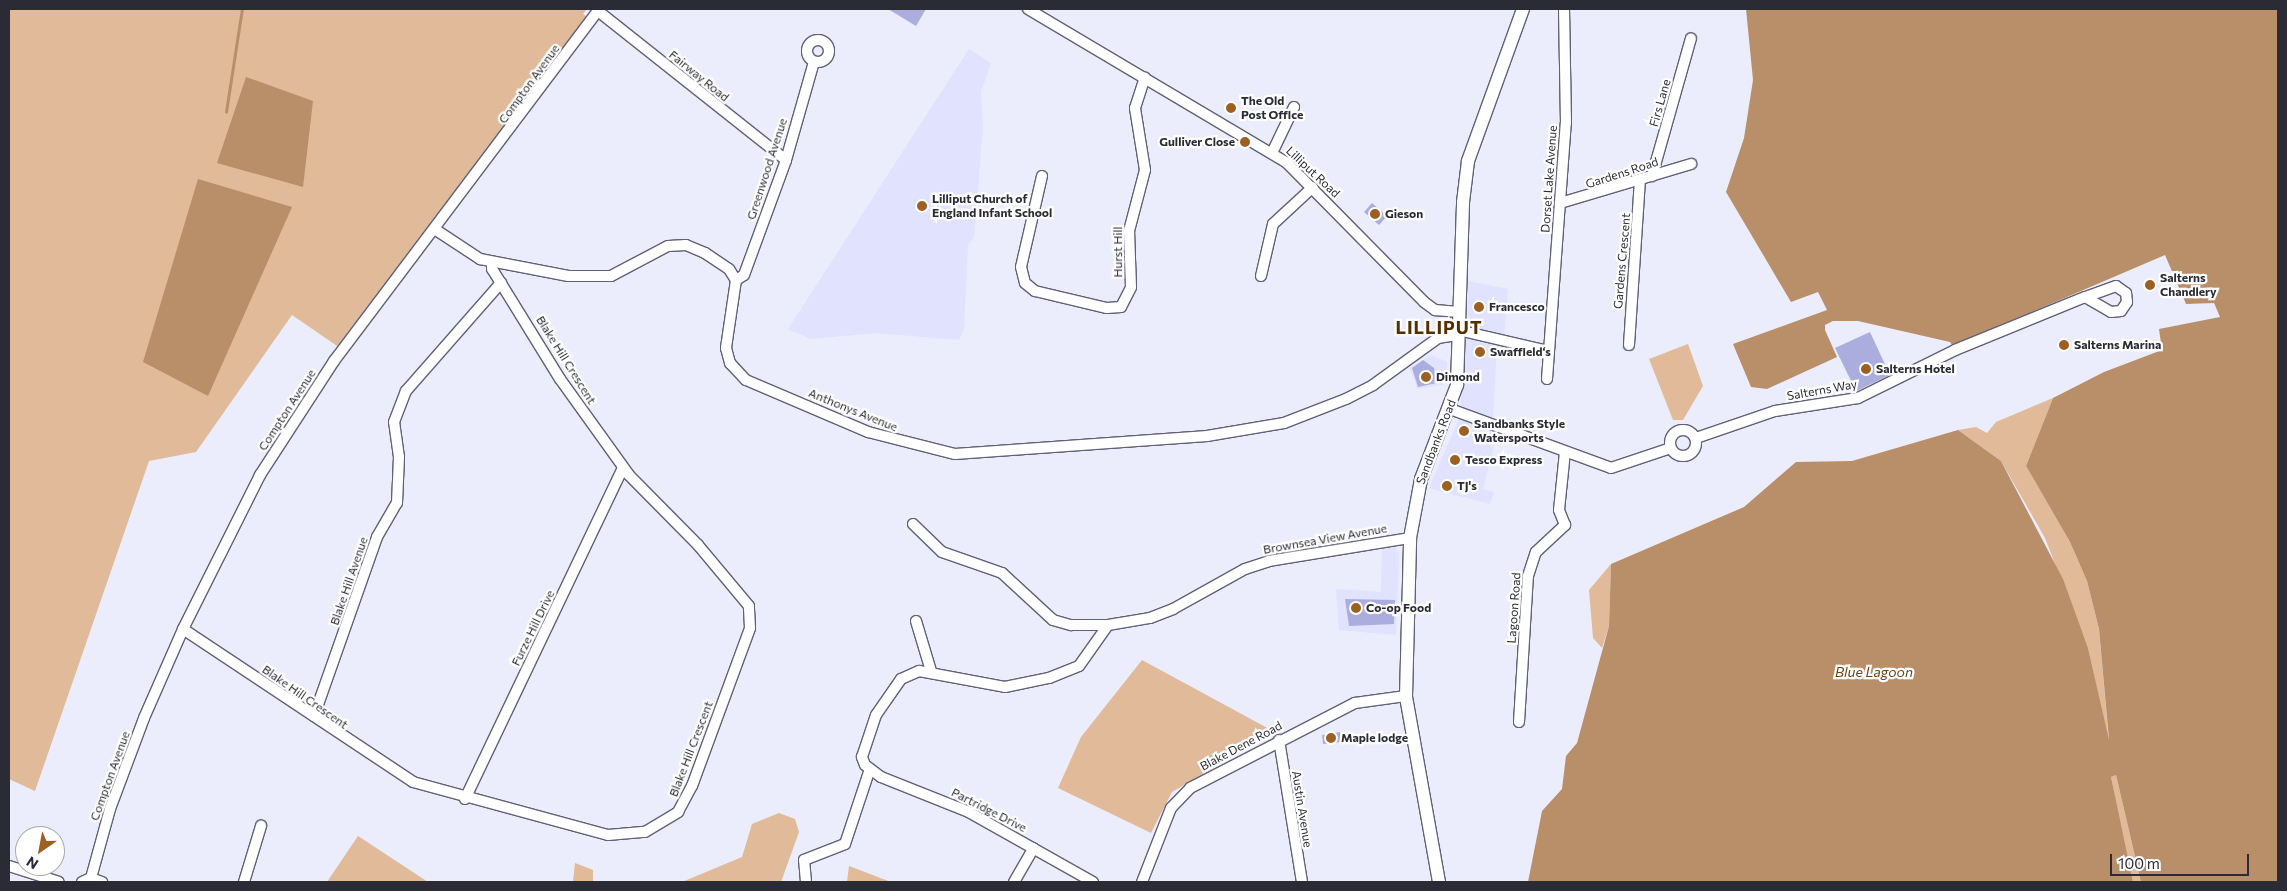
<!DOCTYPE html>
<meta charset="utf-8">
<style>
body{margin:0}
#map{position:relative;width:2287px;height:891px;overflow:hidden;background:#ebecfc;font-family:Commissioner,sans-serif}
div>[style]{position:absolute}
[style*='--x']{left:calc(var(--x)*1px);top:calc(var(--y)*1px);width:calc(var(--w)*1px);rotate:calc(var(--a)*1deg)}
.built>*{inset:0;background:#e0e2fe}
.green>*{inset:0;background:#e0ba99}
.water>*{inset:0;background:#b98f6a}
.stream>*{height:2.5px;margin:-1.25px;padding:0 1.25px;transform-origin:1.25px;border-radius:1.25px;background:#b98f6a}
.building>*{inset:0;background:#abaddf}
.roads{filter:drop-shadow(1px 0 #606179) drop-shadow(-1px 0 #606179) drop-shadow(0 1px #606179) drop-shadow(0 -1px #606179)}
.minor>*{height:10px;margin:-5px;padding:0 5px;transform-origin:5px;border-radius:5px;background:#fff}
.minor>.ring{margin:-5px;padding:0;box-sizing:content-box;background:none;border:10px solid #fff;border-radius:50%}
.major>*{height:12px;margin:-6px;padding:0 6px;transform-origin:6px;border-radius:6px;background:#fff}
.dots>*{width:14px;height:14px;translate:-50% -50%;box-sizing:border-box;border:2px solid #fff;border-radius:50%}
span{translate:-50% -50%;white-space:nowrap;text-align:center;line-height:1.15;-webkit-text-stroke:4.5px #fff;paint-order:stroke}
.street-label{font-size:12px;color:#2a2b35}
.poi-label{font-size:12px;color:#2a2b35;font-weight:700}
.left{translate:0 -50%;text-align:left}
.right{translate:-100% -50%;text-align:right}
.water-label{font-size:14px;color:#6e4419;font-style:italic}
.district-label{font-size:18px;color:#562e00;font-weight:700;letter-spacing:1px}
.frame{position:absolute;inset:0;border:10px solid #2a2b35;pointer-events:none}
.north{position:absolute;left:15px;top:826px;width:50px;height:50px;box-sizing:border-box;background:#fff;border:1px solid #aaaaae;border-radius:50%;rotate:213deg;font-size:14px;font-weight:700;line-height:20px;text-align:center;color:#2a2b35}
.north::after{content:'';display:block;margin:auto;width:18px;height:22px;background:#9c6023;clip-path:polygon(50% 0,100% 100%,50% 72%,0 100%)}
.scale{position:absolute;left:2110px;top:854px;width:139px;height:22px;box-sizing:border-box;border:2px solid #2a2b35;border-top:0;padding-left:6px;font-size:15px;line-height:18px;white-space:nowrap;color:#2a2b35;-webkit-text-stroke:4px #fff;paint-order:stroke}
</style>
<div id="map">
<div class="built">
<div style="clip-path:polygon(969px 49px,991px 63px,981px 92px,983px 127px,974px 237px,968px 245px,964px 329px,959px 340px,876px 333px,811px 339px,788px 329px)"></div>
<div style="clip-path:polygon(1468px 281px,1508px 289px,1503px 348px,1497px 347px,1493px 418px,1500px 421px,1483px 489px,1494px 492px,1490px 504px,1429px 488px,1459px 419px,1468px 326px)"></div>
<div style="clip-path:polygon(1431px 355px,1447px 362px,1447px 384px,1417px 389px,1410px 368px)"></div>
<div style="clip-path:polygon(1394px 547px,1399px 554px,1396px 635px,1339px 630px,1336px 589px,1381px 592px,1382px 549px)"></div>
</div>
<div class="green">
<div style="clip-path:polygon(9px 9px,587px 9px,583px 14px,591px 20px,343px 350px,292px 315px,196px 452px,149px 461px,35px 791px,9px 779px)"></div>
<div style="clip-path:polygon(1688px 344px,1703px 386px,1683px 420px,1673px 420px,1649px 359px)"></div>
<div style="clip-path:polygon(2053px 398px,2026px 466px,2070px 542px,2087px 581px,2099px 629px,2109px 744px,2088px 648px,2045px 538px,2001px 461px,1958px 430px,1976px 427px,1987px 433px,1996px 422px)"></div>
<div style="clip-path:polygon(1611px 564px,1609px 626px,1602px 648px,1593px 638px,1589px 590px)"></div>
<div style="clip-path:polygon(1142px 660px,1275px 732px,1172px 792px,1151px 833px,1058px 788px,1081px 737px)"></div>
<div style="clip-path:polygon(2116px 775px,2141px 882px,2133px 882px,2126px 856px,2111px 777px)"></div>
<div style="clip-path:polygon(779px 813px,795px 819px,799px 832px,781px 882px,682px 882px,742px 857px,752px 824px)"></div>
<div style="clip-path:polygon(358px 836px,428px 882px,327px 882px)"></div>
<div style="clip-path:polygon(575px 863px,593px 870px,593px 882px,573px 882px)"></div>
<div style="clip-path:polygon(849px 866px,891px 882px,847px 882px)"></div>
</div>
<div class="water">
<div style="clip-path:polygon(1746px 9px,2278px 9px,2278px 882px,2141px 882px,2116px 775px,2111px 777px,2133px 882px,1528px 882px,1542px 811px,1562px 789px,1566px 756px,1577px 743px,1609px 626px,1611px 564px,1744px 507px,1796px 462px,1852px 461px,1958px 430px,2001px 461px,2063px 579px,2088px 648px,2109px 740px,2099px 629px,2087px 581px,2070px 542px,2026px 466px,2053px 398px,2104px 372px,2162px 350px,2159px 329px,2220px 317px,2214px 303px,2186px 304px,2165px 255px,1953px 346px,1950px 342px,1858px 321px,1833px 321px,1825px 325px,1825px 330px,1837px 357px,1767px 389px,1751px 387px,1733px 344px,1827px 310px,1818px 292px,1791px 302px,1726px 192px,1744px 138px,1753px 80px)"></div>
<div style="clip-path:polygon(246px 77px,313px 101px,303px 187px,217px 163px)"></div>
<div style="clip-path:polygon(198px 179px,292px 207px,208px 396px,143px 362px)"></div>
</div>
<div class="stream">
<div style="--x:226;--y:112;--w:104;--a:-81.2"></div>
</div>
<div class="building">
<div style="clip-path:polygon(888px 9px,926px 9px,916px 26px)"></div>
<div style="clip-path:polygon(1372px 203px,1387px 216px,1379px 225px,1364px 212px)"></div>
<div style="clip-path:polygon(1870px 332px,1890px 375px,1856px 391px,1835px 348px)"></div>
<div style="clip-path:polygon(1423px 360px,1434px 368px,1437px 383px,1418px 387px,1412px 368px)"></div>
<div style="clip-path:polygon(1345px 599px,1395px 600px,1394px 624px,1349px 626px)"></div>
<div style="clip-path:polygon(1340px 732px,1341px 742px,1323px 744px,1322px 735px)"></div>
</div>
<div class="roads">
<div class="minor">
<div style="--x:1028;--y:9;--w:301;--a:30.7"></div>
<div style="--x:1287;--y:163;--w:195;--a:45.4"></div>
<div style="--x:1424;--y:302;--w:14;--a:36"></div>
<div style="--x:1435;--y:310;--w:24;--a:5"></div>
<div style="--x:598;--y:11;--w:240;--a:38.4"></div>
<div class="ring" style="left:807px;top:40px;width:12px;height:12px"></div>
<div style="--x:1272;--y:153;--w:51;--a:-64.4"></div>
<div style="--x:1042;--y:176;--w:93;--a:103"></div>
<div style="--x:1021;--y:267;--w:16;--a:76"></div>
<div style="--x:1025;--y:283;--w:13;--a:39"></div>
<div style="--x:1035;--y:291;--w:74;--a:13.3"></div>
<div style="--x:1107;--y:308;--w:14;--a:-4"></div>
<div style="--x:1121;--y:307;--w:22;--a:-63"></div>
<div style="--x:1131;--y:287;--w:56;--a:-92"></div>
<div style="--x:1129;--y:231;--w:63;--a:-75.3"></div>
<div style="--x:1145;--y:170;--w:63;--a:-99.2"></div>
<div style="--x:1135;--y:108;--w:32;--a:-72"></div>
<div style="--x:1652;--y:176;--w:143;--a:-74.2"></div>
<div style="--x:1560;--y:203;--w:137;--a:-16.6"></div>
<div style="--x:436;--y:230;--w:53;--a:33.4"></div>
<div style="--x:480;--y:259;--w:90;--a:10.9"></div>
<div style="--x:568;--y:276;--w:43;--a:0"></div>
<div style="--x:611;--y:276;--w:64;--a:-27.8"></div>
<div style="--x:668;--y:246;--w:18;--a:-3"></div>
<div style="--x:686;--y:245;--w:21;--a:23"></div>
<div style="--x:705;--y:253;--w:29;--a:34"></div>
<div style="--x:729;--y:269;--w:13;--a:58"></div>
<div style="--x:736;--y:280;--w:69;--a:98.4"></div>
<div style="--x:726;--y:348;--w:16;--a:75"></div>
<div style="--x:730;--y:363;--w:23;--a:47"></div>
<div style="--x:746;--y:380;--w:133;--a:23.1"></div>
<div style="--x:868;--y:432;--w:90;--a:14.2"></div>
<div style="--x:955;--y:454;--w:253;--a:-4.1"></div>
<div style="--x:1207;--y:436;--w:78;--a:-9.6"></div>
<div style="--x:1284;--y:423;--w:66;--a:-21.2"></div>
<div style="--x:1346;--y:399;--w:30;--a:-27"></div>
<div style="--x:1373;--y:385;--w:80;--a:-35.9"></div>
<div style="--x:1438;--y:338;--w:20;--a:-9"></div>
<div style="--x:1261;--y:276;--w:53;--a:-77"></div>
<div style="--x:1273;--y:224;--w:54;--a:-42.8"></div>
<div style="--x:736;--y:280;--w:9;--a:-32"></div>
<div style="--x:744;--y:275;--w:122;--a:-69.9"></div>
<div style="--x:786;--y:160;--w:102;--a:-74.1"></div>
<div style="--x:1458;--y:330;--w:92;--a:13.1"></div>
<div style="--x:1629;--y:345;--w:166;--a:-86.2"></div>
<div style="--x:1547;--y:379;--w:257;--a:-85.8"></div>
<div style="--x:1566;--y:123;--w:114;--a:-91"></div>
<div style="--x:1450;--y:409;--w:171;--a:20.1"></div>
<div style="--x:1611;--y:468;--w:63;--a:-18.4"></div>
<div class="ring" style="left:1670px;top:430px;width:16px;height:16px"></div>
<div style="--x:1696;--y:438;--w:83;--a:-18.9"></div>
<div style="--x:1775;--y:411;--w:84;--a:-8.9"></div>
<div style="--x:1858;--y:398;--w:108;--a:-26.3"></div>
<div style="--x:1955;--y:350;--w:140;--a:-22.2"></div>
<div style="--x:2085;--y:297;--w:30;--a:30"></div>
<div style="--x:2111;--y:312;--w:10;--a:-6"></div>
<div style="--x:2121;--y:311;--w:11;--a:-56"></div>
<div style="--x:2127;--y:302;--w:9;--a:-96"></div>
<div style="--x:2126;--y:293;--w:12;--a:-145"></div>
<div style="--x:2116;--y:286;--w:33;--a:160"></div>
<div style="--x:913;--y:524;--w:40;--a:44"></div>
<div style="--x:942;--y:552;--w:64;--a:19.3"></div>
<div style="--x:1002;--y:573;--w:69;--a:42.7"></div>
<div style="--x:1053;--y:620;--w:19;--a:16"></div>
<div style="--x:1071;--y:625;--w:37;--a:0"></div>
<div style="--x:916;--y:621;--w:52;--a:73.3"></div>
<div style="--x:183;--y:629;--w:276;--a:33.6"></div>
<div style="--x:413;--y:782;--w:202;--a:15.2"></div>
<div style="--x:608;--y:835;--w:37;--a:-5"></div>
<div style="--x:645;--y:832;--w:39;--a:-31"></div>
<div style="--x:678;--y:812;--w:30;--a:-62"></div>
<div style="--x:692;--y:786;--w:168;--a:-69.8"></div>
<div style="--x:750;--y:628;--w:22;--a:-93"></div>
<div style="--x:749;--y:606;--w:80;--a:-129.9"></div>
<div style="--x:698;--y:545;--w:98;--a:-134.6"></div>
<div style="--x:629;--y:475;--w:118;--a:-125.7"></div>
<div style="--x:560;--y:379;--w:129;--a:-121.7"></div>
<div style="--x:492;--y:269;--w:7;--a:-90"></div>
<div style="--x:314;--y:716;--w:190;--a:-70.6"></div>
<div style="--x:377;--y:537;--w:39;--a:-60"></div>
<div style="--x:397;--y:503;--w:46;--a:-87.5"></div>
<div style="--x:399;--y:457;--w:35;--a:-98"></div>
<div style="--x:394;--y:422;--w:33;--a:-69"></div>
<div style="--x:406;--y:391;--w:144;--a:-48.7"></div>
<div style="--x:1519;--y:722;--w:146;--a:-86.5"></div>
<div style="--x:1528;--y:576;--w:25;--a:-72"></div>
<div style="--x:1536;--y:552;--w:40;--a:-43"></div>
<div style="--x:1565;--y:525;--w:16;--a:-112"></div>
<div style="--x:1559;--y:510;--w:58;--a:-84.1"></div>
<div style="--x:1279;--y:740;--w:144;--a:80.8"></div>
<div style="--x:465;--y:799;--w:367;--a:-64.5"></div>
<div style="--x:9;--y:866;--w:52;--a:17.7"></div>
<div style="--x:91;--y:878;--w:72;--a:-74.6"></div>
<div style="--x:110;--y:809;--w:97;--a:-69.5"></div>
<div style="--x:144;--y:718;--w:97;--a:-66.3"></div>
<div style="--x:183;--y:629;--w:172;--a:-63.4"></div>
<div style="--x:260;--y:475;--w:136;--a:-57"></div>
<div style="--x:334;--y:361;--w:441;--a:-53"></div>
<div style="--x:82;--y:882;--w:10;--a:-24"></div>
<div style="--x:91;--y:878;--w:12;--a:20"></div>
<div style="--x:244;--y:882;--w:59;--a:-73.1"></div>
<div style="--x:806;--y:882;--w:22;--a:-95"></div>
<div style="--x:804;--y:860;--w:44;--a:-21.3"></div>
<div style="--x:845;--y:844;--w:79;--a:-71.6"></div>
<div style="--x:1014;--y:882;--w:39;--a:-60"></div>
<div style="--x:1093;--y:882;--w:142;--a:-150.6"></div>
<div style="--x:969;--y:812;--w:95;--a:-158.3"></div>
<div style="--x:881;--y:777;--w:20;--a:-143"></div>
<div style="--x:865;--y:765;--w:9;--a:-111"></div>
<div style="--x:862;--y:757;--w:44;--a:-71.6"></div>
<div style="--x:876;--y:715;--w:44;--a:-55.2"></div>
<div style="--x:901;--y:679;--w:20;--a:-24"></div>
<div style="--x:919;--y:671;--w:87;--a:10.5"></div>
<div style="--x:1005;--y:687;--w:45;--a:-11.6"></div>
<div style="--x:1049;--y:678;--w:32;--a:-22"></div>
<div style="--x:1079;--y:666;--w:50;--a:-54.7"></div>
<div style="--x:1108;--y:625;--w:43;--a:-9.5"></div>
<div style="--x:1150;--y:618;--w:25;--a:-21"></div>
<div style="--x:1173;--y:609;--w:82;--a:-29.1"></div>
<div style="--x:1245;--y:569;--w:25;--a:-18"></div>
<div style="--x:1269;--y:561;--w:143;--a:-9.3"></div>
<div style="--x:1142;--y:882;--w:79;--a:-68.6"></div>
<div style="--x:1171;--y:808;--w:28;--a:-46"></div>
<div style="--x:1190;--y:788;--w:186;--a:-27.3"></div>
<div style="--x:1355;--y:703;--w:51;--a:-7.8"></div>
</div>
<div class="major">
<div style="--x:1439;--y:882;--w:189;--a:-100.1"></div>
<div style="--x:1406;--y:696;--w:158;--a:-88.5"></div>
<div style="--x:1410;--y:538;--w:60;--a:-79.4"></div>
<div style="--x:1421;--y:479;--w:101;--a:-69"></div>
<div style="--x:1457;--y:385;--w:183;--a:-88.1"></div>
<div style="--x:1463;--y:202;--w:41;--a:-83"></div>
<div style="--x:1468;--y:161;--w:162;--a:-70.1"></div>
</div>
</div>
<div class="dots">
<div style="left:1231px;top:108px;background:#9c6023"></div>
<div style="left:1245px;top:142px;background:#9c6023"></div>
<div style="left:922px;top:206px;background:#9c6023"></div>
<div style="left:1375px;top:214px;background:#9c6023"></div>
<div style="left:2150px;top:285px;background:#9c6023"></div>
<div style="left:1479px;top:307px;background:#9c6023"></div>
<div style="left:2064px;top:345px;background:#9c6023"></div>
<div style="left:1480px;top:352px;background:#9c6023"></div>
<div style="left:1866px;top:369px;background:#9c6023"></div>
<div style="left:1426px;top:377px;background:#9c6023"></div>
<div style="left:1464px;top:431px;background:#9c6023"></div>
<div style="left:1455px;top:460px;background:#9c6023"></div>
<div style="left:1447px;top:486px;background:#9c6023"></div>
<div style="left:1356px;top:608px;background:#9c6023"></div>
<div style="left:1331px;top:738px;background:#9c6023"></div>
</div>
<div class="street-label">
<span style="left:699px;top:76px;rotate:39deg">Fairway Road</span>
<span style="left:529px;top:84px;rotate:-54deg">Compton Avenue</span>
<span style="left:1660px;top:103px;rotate:-74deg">Firs Lane</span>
<span style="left:767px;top:169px;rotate:-72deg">Greenwood Avenue</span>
<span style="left:1313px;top:172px;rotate:43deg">Lilliput Road</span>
<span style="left:1622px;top:173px;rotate:-18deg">Gardens Road</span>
<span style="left:1549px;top:179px;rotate:-86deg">Dorset Lake Avenue</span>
<span style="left:1118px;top:252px;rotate:-90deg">Hurst Hill</span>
<span style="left:1622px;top:261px;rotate:-85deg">Gardens Crescent</span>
<span style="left:566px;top:360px;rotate:58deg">Blake Hill Crescent</span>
<span style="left:1822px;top:390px;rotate:-10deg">Salterns Way</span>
<span style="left:287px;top:410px;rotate:-57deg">Compton Avenue</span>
<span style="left:853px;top:410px;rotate:22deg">Anthonys Avenue</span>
<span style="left:1436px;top:442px;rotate:-69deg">Sandbanks Road</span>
<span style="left:1325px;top:539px;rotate:-10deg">Brownsea View Avenue</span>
<span style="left:349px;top:581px;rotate:-71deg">Blake Hill Avenue</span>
<span style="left:1514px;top:608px;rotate:-86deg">Lagoon Road</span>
<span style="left:533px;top:628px;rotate:-64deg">Furze Hill Drive</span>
<span style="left:305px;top:697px;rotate:35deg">Blake Hill Crescent</span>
<span style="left:1241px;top:746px;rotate:-28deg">Blake Dene Road</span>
<span style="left:691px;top:749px;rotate:-69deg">Blake Hill Crescent</span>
<span style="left:110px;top:776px;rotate:-70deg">Compton Avenue</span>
<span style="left:1302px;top:809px;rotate:81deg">Austin Avenue</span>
<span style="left:989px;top:810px;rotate:27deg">Partridge Drive</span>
</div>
<div class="poi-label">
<span class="left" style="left:1241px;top:108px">The Old<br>Post Office</span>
<span class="right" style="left:1235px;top:142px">Gulliver Close</span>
<span class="left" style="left:932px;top:206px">Lilliput Church of<br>England Infant School</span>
<span class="left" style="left:1385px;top:214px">Gieson</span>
<span class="left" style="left:2160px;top:285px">Salterns<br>Chandlery</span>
<span class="left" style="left:1489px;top:307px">Francesco</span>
<span class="left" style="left:2074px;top:345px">Salterns Marina</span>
<span class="left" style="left:1490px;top:352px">Swaffield‘s</span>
<span class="left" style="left:1876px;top:369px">Salterns Hotel</span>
<span class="left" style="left:1436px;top:377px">Dimond</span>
<span class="left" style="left:1474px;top:431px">Sandbanks Style<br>Watersports</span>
<span class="left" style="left:1465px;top:460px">Tesco Express</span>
<span class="left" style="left:1457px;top:486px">TJ's</span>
<span class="left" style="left:1366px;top:608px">Co-op Food</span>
<span class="left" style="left:1341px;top:738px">Maple lodge</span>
</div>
<div class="water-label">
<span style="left:1874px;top:672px">Blue Lagoon</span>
</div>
<div class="district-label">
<span style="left:1439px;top:327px">LILLIPUT</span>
</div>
<div class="frame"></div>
<div class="north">N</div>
<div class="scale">100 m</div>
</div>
